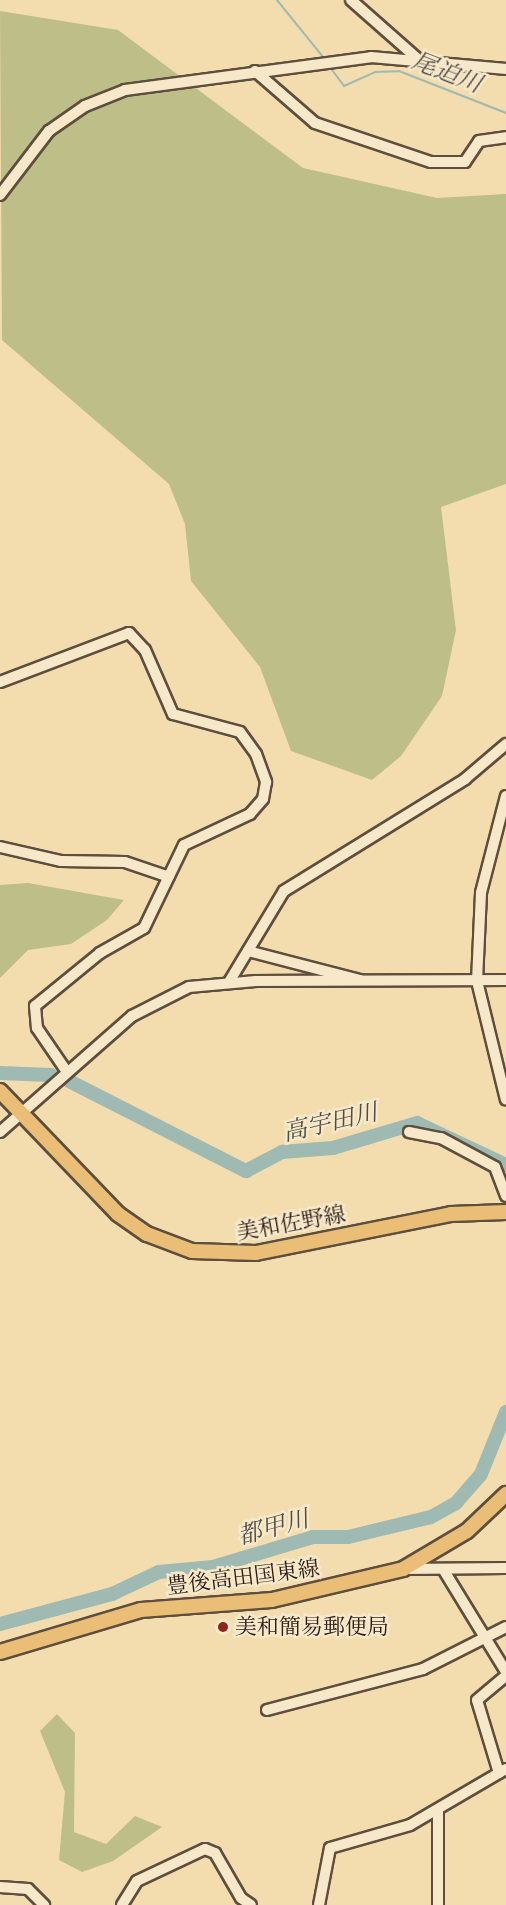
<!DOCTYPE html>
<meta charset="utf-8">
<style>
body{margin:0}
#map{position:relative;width:506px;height:1905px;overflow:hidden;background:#f3dcad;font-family:"EB Garamond","Noto Serif JP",serif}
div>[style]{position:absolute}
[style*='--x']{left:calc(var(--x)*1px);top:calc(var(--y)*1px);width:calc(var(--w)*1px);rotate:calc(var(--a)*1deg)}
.green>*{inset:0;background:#bebf88}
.stream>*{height:2px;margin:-1px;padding:0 1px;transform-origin:1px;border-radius:1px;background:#9ebab3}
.river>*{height:14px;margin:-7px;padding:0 7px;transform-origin:7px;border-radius:7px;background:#9ebab3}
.roads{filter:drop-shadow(2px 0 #5e4e3d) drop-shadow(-2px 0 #5e4e3d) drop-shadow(0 2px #5e4e3d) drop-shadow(0 -2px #5e4e3d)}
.minor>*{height:10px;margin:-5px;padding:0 5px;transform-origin:5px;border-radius:5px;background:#f7e8ca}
.major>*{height:14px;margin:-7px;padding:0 7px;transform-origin:7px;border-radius:7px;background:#eabe76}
.dots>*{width:16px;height:16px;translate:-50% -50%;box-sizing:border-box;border:3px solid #f7e8ca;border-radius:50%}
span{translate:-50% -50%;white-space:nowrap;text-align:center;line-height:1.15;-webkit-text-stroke:5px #f7e8ca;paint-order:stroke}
.street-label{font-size:22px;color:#2d1e18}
.poi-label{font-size:22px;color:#2d1e18}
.left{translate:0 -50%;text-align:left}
.water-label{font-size:24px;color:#4f4d46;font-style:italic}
</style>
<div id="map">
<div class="green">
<div style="clip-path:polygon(0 11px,118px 30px,303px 168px,437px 198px,506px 194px,506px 484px,441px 507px,456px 630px,442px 696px,401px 756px,372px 780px,291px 751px,260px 667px,191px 581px,185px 524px,169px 484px,2px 340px)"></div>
<div style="clip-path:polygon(28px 883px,124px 900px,107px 920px,71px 944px,28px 950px,0 978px,0 885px)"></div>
<div style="clip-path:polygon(57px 1714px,75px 1733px,74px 1832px,106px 1844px,135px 1816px,162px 1827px,113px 1861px,82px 1872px,59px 1860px,65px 1792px,40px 1731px)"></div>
</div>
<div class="stream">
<div style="--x:277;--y:0;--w:75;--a:51"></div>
<div style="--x:329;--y:66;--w:25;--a:53"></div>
<div style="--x:344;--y:86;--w:34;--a:-24"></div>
<div style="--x:375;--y:72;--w:24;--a:-2"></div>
<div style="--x:399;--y:71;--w:115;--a:21.4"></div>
</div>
<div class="river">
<div style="--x:0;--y:1073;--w:51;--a:2.2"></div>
<div style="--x:69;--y:1081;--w:199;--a:27"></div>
<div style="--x:246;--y:1171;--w:41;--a:-27.8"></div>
<div style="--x:282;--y:1152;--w:51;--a:-4.5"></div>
<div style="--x:333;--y:1148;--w:88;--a:-16.6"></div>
<div style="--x:417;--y:1123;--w:98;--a:25.3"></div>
<div style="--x:0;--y:1624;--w:116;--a:-15"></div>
<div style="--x:112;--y:1594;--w:52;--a:-25.1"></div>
<div style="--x:159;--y:1572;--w:54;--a:-5.3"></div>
<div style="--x:213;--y:1567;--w:104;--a:-16.7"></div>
<div style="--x:313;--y:1537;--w:35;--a:0"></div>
<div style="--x:348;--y:1537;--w:85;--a:-13.5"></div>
<div style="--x:431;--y:1517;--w:29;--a:-29"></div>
<div style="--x:456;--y:1503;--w:38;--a:-49"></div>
<div style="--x:481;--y:1474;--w:67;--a:-68"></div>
</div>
<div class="roads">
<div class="minor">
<div style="--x:351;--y:0;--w:91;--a:41.4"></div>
<div style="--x:255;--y:71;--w:79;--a:40.9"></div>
<div style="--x:315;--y:123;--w:122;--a:18.6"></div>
<div style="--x:431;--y:162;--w:34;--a:0"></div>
<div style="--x:465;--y:162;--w:25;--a:-56"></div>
<div style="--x:479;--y:141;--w:27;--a:-8"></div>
<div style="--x:0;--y:195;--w:81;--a:-52.6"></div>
<div style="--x:49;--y:131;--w:44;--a:-34.8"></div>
<div style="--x:85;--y:106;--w:43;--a:-21.8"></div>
<div style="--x:125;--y:90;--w:248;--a:-7.6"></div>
<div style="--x:371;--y:57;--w:136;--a:5.1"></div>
<div style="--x:0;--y:682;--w:138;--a:-20.8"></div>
<div style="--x:129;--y:633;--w:23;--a:47"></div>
<div style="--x:145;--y:650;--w:70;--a:66.4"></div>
<div style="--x:173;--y:714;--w:69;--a:15"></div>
<div style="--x:240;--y:732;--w:27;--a:54"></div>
<div style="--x:256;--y:754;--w:30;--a:70"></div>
<div style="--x:266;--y:782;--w:17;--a:100"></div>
<div style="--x:263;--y:799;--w:20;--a:131"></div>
<div style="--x:250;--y:814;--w:73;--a:154.8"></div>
<div style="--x:184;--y:845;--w:92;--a:115.7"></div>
<div style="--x:144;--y:928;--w:51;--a:150.4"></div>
<div style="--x:100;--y:953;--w:84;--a:140.8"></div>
<div style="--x:35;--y:1006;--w:22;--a:85"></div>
<div style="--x:37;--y:1028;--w:53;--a:55.7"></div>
<div style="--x:506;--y:796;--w:100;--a:104.5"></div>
<div style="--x:481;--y:893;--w:88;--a:92.6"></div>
<div style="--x:477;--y:981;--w:122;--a:76.3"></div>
<div style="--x:0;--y:847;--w:63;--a:12.9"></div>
<div style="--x:61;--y:861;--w:64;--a:0.9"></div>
<div style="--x:125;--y:862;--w:46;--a:18.8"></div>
<div style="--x:248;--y:951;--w:116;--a:14.5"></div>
<div style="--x:229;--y:982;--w:106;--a:-58.9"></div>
<div style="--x:284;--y:891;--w:213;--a:-31.7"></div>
<div style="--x:465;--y:779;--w:54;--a:-40.5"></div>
<div style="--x:0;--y:1132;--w:176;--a:-41.3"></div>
<div style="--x:132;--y:1016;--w:64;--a:-27"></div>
<div style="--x:189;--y:987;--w:67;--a:-5.1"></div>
<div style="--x:256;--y:981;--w:250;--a:-0.2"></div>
<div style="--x:409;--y:1132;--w:33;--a:11"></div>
<div style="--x:441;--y:1138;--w:61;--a:28.2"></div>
<div style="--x:495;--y:1167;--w:31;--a:69"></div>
<div style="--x:403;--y:1569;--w:103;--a:-0.6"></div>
<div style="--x:443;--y:1569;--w:121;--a:58.5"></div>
<div style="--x:267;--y:1710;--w:161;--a:-14.7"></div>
<div style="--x:423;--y:1669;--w:93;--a:-26.8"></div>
<div style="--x:499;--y:1773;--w:76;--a:-106.8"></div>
<div style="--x:477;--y:1700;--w:38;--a:-40"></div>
<div style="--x:0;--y:1887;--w:28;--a:4"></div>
<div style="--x:28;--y:1889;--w:23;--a:45"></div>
<div style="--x:122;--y:1905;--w:28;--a:-58"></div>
<div style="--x:137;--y:1881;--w:75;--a:-25.2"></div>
<div style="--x:205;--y:1849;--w:11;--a:22"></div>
<div style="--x:215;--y:1853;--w:52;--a:60"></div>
<div style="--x:241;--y:1898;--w:12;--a:35"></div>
<div style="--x:319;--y:1905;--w:58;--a:-79.1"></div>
<div style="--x:330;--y:1848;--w:83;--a:-16"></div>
<div style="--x:410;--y:1825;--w:111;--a:-30.3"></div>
<div style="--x:438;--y:1905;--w:94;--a:-90"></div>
</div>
<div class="major">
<div style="--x:0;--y:1091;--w:170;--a:46.2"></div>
<div style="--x:118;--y:1214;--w:35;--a:35"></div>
<div style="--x:147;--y:1234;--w:48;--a:20.7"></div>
<div style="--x:192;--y:1251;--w:64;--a:1.8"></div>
<div style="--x:256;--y:1253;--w:199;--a:-11.3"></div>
<div style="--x:451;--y:1214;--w:55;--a:-2.1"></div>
<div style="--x:0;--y:1652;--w:147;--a:-16.6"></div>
<div style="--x:141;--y:1610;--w:131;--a:-4.4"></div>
<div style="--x:272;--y:1600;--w:135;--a:-13.3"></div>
<div style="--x:403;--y:1569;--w:74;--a:-30.7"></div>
<div style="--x:467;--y:1531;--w:54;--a:-43.5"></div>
</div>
</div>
<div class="dots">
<div style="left:223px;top:1627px;background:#8f2418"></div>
</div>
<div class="street-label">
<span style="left:291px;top:1223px;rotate:-10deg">美和佐野線</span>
<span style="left:243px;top:1577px;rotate:-7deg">豊後高田国東線</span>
</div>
<div class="poi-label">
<span class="left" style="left:235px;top:1627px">美和簡易郵便局</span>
</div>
<div class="water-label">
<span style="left:447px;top:72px;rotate:21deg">尾迫川</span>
<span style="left:330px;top:1122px;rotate:-13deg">高宇田川</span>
<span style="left:273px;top:1527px;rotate:-15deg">都甲川</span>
</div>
</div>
